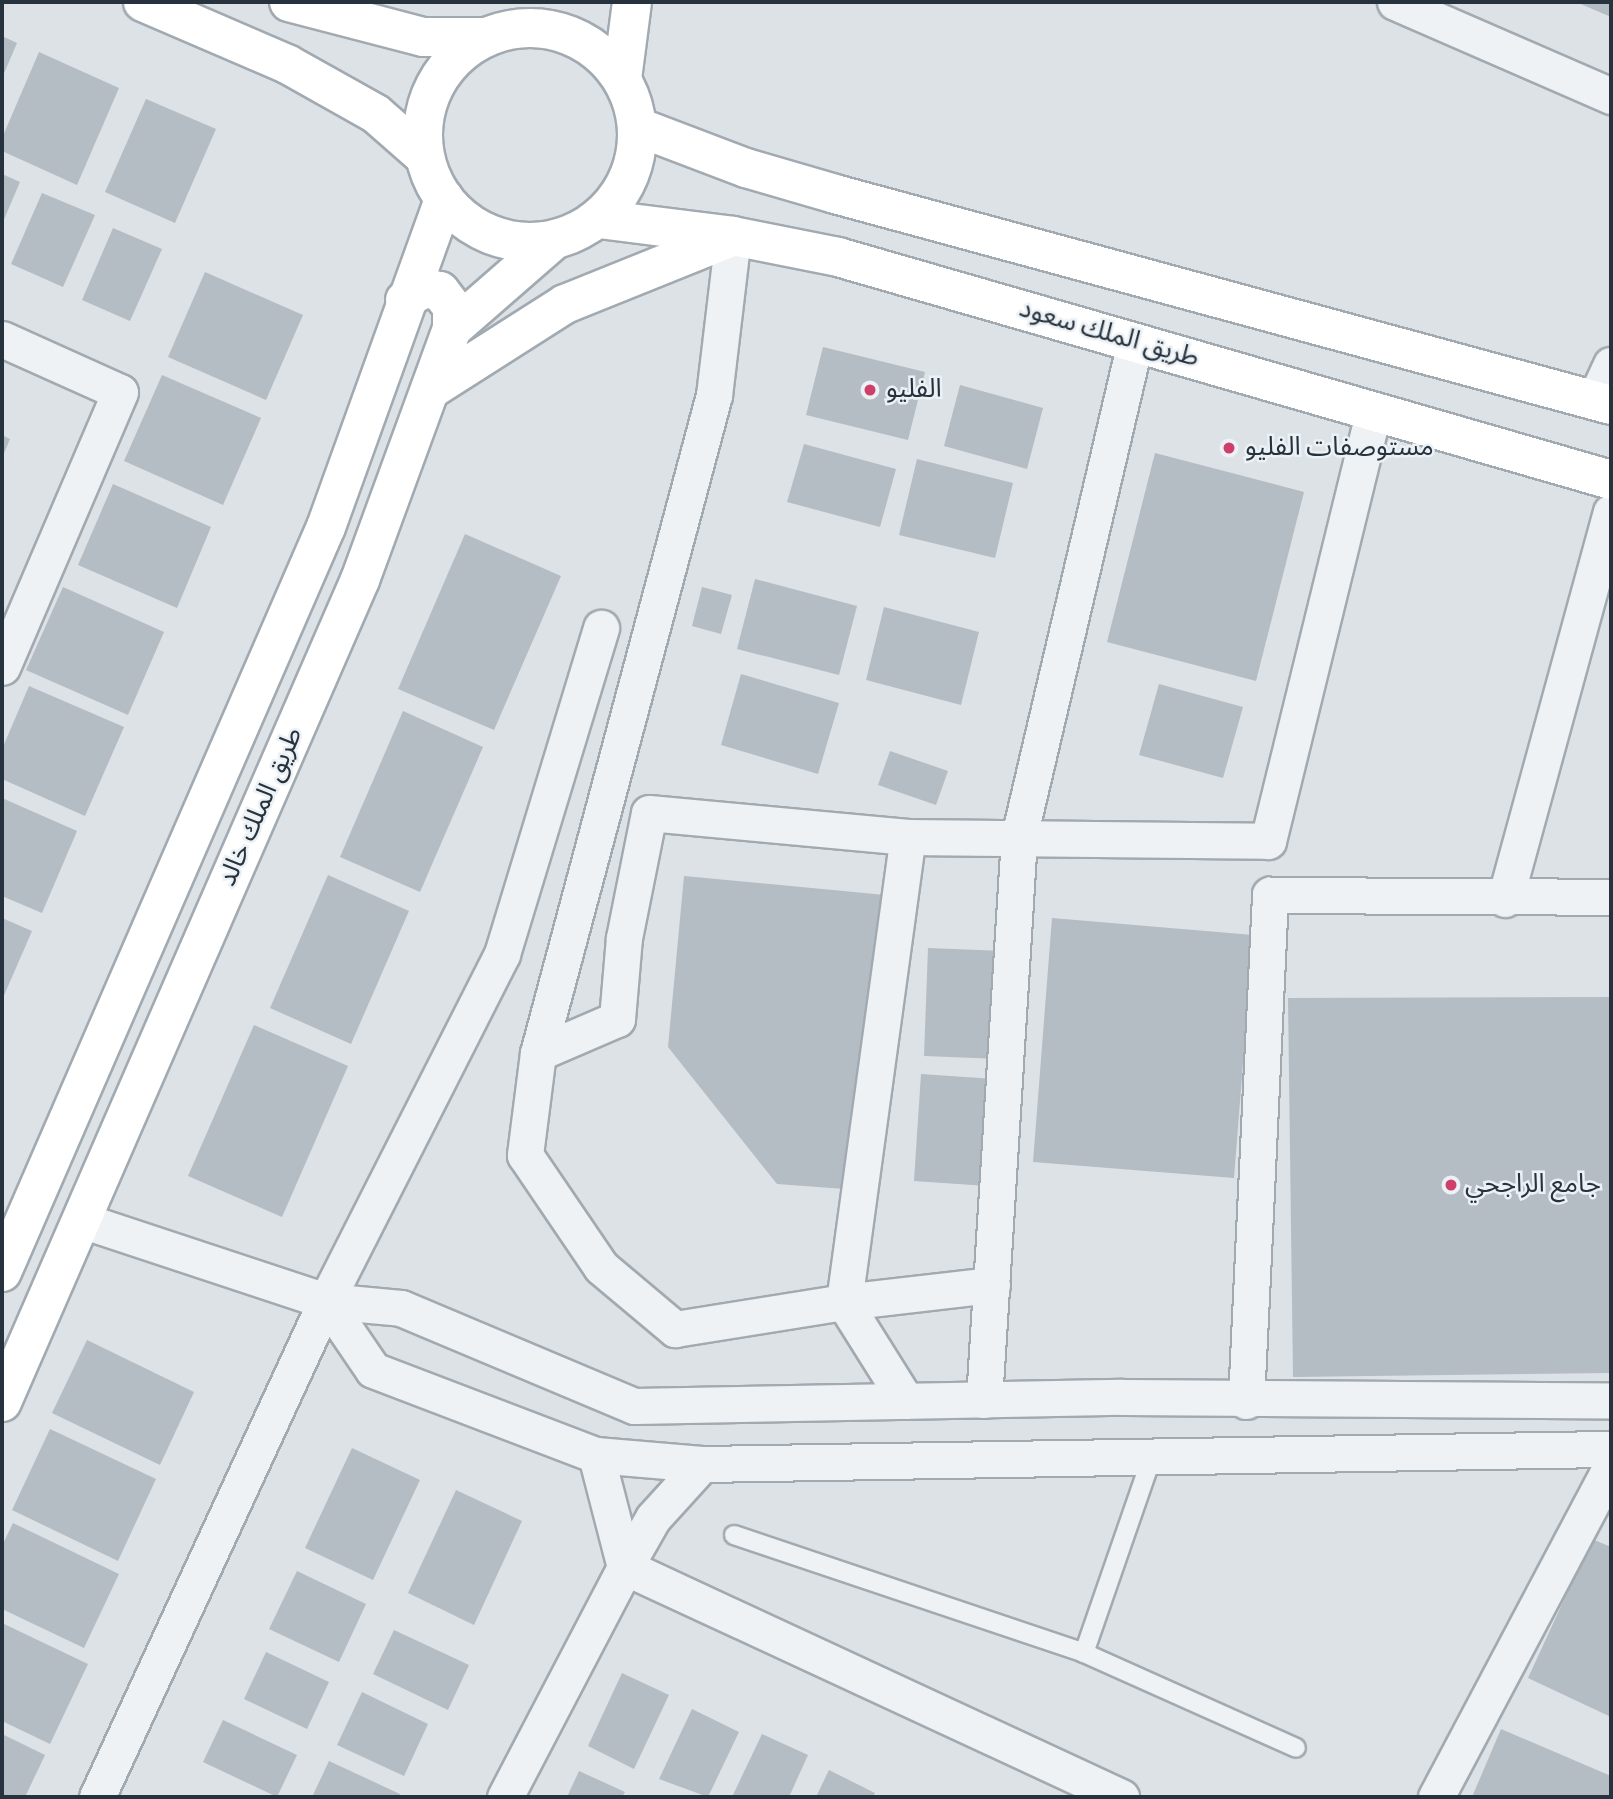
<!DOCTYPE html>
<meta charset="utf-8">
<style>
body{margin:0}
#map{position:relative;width:1613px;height:1799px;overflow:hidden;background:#dde2e7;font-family:Signika,"Noto Sans Arabic",sans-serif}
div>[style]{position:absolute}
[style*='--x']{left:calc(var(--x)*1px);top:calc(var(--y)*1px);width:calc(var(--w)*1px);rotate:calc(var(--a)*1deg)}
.building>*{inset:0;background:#b4bcc4}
.roads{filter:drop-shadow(2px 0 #a2aab1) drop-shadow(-2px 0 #a2aab1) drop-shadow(0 2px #a2aab1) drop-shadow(0 -2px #a2aab1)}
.service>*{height:18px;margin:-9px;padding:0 9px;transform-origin:9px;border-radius:9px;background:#eff2f5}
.minor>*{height:35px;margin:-17.5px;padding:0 17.5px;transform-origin:17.5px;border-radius:17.5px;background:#eff2f5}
.secondary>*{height:38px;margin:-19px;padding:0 19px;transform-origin:19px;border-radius:19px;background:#fff}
.secondary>.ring{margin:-19px;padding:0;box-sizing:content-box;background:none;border:38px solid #fff;border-radius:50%}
.dots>*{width:19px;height:19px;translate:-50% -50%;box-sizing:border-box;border:4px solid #ecf1f5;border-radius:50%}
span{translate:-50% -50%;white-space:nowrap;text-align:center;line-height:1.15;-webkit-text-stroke:5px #ecf1f5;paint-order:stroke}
.street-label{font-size:26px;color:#26323d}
.poi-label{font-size:26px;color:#26323d}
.left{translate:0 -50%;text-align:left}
.frame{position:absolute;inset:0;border:4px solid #26323d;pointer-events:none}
</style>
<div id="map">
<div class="building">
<div style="clip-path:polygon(1576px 2px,1611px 2px,1611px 17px)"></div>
<div style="clip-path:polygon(2px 36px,17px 43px,2px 78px)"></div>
<div style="clip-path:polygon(39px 52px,119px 88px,77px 185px,2px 151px,2px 138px)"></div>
<div style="clip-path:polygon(146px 99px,216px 129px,175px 223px,105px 192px)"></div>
<div style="clip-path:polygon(2px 174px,20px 182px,2px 224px)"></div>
<div style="clip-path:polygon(42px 193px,95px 215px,63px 287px,11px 264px)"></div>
<div style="clip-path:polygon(113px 228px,162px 249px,130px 321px,82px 300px)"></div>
<div style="clip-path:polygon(205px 272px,303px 315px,266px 400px,168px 357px)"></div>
<div style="clip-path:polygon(823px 347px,925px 372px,908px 440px,806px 415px)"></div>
<div style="clip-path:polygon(162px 375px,261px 418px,223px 505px,124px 461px)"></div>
<div style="clip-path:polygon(960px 385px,1043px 408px,1027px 469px,944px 446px)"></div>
<div style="clip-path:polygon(2px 435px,10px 439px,2px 458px)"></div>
<div style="clip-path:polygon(804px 444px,896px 469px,880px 527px,787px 502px)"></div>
<div style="clip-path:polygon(1155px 453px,1304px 492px,1256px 681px,1107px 642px)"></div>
<div style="clip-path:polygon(917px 459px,1013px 483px,995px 558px,899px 535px)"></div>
<div style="clip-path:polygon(113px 484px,211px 527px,177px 608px,78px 565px)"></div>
<div style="clip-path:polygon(465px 534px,561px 576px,494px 730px,398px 689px)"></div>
<div style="clip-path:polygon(755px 579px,857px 606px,839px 675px,737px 649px)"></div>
<div style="clip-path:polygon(63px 587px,164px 632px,128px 715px,26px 670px)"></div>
<div style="clip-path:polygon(702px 587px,732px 595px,721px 634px,692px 626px)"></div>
<div style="clip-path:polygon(884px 607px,979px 632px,961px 705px,866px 680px)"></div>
<div style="clip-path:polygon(741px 674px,839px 703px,818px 774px,721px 745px)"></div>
<div style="clip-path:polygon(1159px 684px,1243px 707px,1223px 778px,1139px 755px)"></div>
<div style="clip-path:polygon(29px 686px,124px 727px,85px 816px,2px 779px,2px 749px)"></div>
<div style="clip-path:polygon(403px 711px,483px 747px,420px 892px,340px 857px)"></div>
<div style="clip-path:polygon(890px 751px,948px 771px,936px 805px,878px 785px)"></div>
<div style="clip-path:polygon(2px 798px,77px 831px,42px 913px,2px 896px)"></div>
<div style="clip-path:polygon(328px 875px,409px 911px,351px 1044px,270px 1008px)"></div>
<div style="clip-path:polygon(684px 876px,885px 895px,858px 1190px,777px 1184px,668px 1047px)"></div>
<div style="clip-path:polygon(2px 918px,32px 931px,2px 1000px)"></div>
<div style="clip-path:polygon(1052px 918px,1253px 935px,1234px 1178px,1033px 1162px)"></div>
<div style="clip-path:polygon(928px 948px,1003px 951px,1000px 1059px,924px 1056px)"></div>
<div style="clip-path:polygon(1611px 997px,1611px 1373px,1293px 1377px,1288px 998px)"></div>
<div style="clip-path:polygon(254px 1025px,348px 1066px,282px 1217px,188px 1176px)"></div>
<div style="clip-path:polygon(921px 1074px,994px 1079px,987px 1186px,914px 1181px)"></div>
<div style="clip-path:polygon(87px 1340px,194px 1392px,160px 1465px,52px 1413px)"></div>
<div style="clip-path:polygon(50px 1429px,156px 1479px,118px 1561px,12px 1510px)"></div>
<div style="clip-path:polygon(352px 1448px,420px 1480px,373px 1580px,305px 1548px)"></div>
<div style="clip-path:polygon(456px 1490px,522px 1521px,474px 1625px,408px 1593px)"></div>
<div style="clip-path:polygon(13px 1523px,119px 1574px,84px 1648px,2px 1609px,2px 1546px)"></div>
<div style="clip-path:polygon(1592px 1539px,1611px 1547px,1611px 1717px,1528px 1678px)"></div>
<div style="clip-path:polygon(297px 1571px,366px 1604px,339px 1662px,269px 1629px)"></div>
<div style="clip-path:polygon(2px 1623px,88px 1664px,50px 1744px,2px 1721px)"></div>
<div style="clip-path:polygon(394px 1630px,469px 1665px,448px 1710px,373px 1674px)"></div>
<div style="clip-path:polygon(266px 1652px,329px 1682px,307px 1729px,244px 1699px)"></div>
<div style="clip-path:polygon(622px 1673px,669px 1695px,634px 1769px,588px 1746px)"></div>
<div style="clip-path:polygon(362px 1692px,428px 1724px,404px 1776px,337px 1745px)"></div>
<div style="clip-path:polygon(692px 1709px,739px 1732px,708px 1797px,659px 1779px)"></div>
<div style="clip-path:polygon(223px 1720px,297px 1755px,277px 1797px,203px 1762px)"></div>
<div style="clip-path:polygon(1501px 1729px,1611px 1776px,1611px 1797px,1472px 1797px)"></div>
<div style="clip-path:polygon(2px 1734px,45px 1755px,25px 1797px,2px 1797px)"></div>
<div style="clip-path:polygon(762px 1734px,808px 1755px,789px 1797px,732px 1797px)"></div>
<div style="clip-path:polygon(329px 1761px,400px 1794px,399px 1797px,312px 1797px)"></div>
<div style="clip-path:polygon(829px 1770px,875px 1793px,873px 1797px,816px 1797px)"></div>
<div style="clip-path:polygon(579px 1771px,625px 1792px,622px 1797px,567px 1797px)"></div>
</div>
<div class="roads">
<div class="service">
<div style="--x:734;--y:1535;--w:369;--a:18.6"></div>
<div style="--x:1084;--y:1653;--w:232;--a:24.1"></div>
<div style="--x:1084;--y:1653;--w:205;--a:-70.9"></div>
</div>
<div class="minor">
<div style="--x:1395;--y:2;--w:236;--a:23.5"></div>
<div style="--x:733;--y:236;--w:160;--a:96.8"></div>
<div style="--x:714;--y:395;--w:681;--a:104.97"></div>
<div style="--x:538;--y:1053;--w:103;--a:97.3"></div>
<div style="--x:525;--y:1155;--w:135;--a:55.8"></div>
<div style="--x:601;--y:1267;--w:97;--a:40"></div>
<div style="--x:675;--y:1329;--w:171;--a:-9.1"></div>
<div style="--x:844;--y:1302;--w:149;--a:-6.6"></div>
<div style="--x:2;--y:339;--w:129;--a:24.2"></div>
<div style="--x:120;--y:392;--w:299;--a:113.2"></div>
<div style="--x:1594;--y:401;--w:40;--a:-65"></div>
<div style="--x:1505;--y:899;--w:401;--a:-74.7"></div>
<div style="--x:538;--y:1053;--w:86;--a:-23.3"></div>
<div style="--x:617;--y:1019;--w:81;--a:-85.1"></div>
<div style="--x:624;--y:938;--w:127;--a:-78.7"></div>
<div style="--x:649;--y:813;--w:260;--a:5.3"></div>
<div style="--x:908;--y:837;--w:360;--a:0.6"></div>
<div style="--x:1268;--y:841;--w:443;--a:-76.2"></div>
<div style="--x:81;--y:1220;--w:258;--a:18.3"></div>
<div style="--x:326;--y:1301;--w:75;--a:5.3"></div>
<div style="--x:401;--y:1308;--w:253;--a:22.8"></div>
<div style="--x:634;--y:1406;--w:488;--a:-1.1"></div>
<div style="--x:1122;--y:1397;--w:489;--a:0.4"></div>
<div style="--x:326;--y:1301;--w:83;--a:55.7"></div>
<div style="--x:373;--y:1370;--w:239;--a:20.9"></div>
<div style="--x:596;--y:1455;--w:106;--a:4.9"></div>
<div style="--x:702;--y:1464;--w:909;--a:-0.95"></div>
<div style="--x:984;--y:1400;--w:564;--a:-86.44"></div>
<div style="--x:1019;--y:837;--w:508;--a:-76.81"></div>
<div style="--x:906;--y:1401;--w:117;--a:-122.1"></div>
<div style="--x:844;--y:1302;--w:469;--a:-82.2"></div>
<div style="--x:1246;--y:1401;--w:507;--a:-87.28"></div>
<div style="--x:1270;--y:895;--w:341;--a:0.3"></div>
<div style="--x:596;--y:1455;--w:116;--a:75.5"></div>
<div style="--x:625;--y:1567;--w:56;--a:-60.3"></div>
<div style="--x:653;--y:1518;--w:73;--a:-47.8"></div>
<div style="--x:97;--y:1797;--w:546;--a:-65.22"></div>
<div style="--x:326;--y:1301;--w:389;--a:-63.1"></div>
<div style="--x:502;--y:954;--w:341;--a:-73.1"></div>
<div style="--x:505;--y:1797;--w:259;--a:-62.4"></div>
<div style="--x:625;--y:1567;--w:547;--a:24.88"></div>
<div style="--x:1436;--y:1797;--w:374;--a:-62.1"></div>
</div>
<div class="secondary">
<div style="--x:143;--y:2;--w:157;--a:23.3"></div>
<div style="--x:287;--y:64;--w:102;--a:29.3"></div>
<div style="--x:376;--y:114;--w:64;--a:41.2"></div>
<div style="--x:289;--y:2;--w:138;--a:14.6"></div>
<div style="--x:423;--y:37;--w:63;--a:0"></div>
<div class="ring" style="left:423px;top:28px;width:176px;height:176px"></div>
<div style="--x:622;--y:79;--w:78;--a:-82.6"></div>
<div style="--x:638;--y:127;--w:116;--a:20.8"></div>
<div style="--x:746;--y:168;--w:93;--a:16.3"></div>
<div style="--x:835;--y:194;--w:804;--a:15.21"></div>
<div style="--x:599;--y:219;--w:135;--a:7.2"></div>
<div style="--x:733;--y:236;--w:107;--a:11.3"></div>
<div style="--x:838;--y:257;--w:805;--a:16.09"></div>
<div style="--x:405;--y:300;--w:22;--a:-32"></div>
<div style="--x:424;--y:288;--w:16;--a:11"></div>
<div style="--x:440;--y:291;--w:20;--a:53"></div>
<div style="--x:452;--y:307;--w:22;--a:90"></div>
<div style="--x:430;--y:390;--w:160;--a:-32.5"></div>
<div style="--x:565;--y:304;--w:177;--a:-21.9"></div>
<div style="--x:2;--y:1272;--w:812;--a:-66.5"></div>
<div style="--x:326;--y:527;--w:349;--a:-70.2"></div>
<div style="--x:2;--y:1402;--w:897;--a:-66.47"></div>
<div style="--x:360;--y:580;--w:267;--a:-69.9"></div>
<div style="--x:452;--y:329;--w:134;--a:-41.1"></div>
</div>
</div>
<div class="dots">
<div style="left:870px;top:390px;background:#ce4069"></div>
<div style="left:1229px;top:448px;background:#ce4069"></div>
<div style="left:1451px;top:1185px;background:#ce4069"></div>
</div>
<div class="street-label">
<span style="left:1109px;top:334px;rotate:16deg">طريق الملك سعود</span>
<span style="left:261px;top:807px;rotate:-66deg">طريق الملك خالد</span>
</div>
<div class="poi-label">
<span class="left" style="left:886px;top:390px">الفليو</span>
<span class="left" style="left:1245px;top:448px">مستوصفات الفليو</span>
<span class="left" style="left:1465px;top:1185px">جامع الراجحي</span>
</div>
<div class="frame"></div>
</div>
